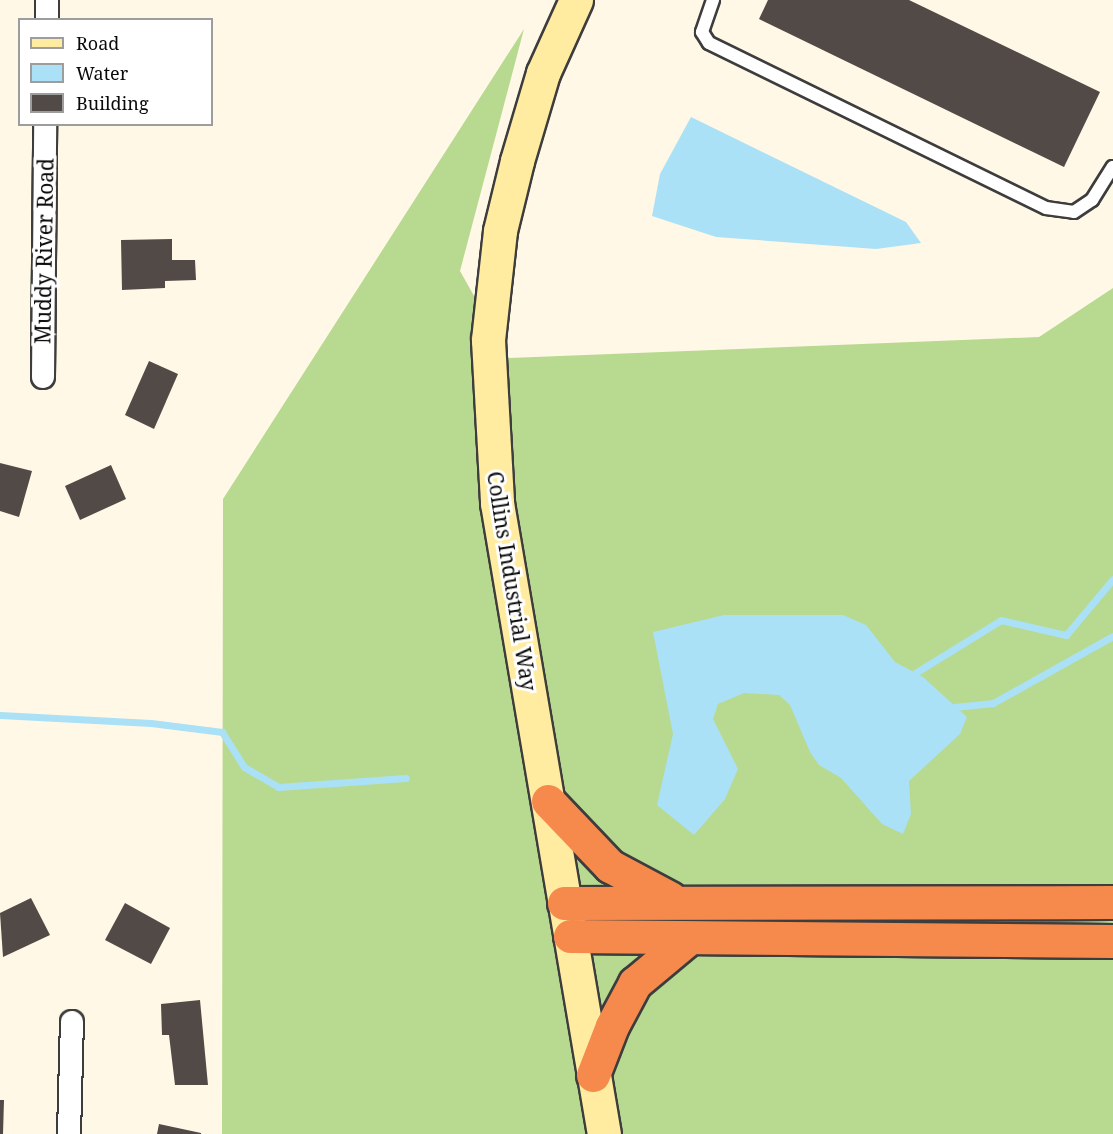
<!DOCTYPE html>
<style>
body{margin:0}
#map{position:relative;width:1113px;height:1134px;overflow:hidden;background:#fff8e6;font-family:"Noto Serif",serif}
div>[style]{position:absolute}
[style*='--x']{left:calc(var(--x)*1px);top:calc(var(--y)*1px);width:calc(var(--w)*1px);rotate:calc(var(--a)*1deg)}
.forest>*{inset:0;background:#b8d990}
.water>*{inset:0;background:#abe1f6}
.stream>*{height:7px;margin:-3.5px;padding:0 3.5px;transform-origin:3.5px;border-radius:3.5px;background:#abe1f6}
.building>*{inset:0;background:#524a46}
.roads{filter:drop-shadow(2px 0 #3d3d3d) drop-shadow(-2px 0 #3d3d3d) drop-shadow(0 2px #3d3d3d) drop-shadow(0 -2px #3d3d3d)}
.lane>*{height:12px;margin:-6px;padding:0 6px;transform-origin:6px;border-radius:6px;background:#fff}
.street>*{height:22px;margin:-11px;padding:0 11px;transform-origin:11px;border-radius:11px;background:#fff}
.secondary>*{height:33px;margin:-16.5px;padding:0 16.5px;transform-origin:16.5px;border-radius:16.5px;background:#ffeca1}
.highway>*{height:33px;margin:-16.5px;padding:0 16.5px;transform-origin:16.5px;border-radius:16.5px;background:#f68a4d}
span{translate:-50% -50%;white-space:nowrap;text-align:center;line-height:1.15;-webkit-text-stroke:6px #fff;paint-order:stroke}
.street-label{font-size:21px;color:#0a0a0a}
.legend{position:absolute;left:18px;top:18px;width:195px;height:108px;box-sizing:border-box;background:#fff;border:2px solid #9d9d9d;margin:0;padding:8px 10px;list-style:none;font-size:18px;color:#0a0a0a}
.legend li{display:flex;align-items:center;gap:12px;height:30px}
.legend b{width:30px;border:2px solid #9d9d9d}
</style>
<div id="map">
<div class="forest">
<div style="clip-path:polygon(524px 29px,460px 271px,509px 358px,1039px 337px,1113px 288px,1113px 1134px,222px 1134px,223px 499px)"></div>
</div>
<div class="water">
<div style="clip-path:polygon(691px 117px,906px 222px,921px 243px,876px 249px,716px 237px,652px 216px,660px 174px)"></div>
<div style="clip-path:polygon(724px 615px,843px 615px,866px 625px,895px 662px,923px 677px,967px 717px,960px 734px,909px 781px,911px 814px,903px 834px,882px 824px,841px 778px,819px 765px,810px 752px,790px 705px,779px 695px,744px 693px,718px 704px,713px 719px,738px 769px,725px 799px,694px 835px,657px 805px,673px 734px,653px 632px)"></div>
</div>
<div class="stream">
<div style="--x:915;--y:673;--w:101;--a:-31.6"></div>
<div style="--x:1001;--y:620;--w:67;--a:13"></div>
<div style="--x:1066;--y:635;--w:73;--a:-50"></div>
<div style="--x:955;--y:707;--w:38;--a:-6"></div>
<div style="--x:993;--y:703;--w:137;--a:-29.2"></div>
<div style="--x:0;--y:715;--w:151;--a:3"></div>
<div style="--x:151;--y:723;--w:72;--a:7.2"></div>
<div style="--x:222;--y:732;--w:41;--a:57.8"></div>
<div style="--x:244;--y:767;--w:39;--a:30"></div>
<div style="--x:278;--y:787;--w:128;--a:-4"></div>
</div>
<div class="building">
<div style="clip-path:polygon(768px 0,909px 0,1100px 92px,1064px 167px,759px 19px)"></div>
<div style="clip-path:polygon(172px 239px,172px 260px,195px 260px,196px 280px,165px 281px,165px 288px,122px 290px,121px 240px)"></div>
<div style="clip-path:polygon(149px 361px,178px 374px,154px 429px,125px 415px)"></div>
<div style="clip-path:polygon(0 463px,32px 471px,19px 517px,0 511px)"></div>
<div style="clip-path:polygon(111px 465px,126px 499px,80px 520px,65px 486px)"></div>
<div style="clip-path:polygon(31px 898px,50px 935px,3px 957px,0 913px)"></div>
<div style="clip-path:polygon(125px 903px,170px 928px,151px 964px,105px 940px)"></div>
<div style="clip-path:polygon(200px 1000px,208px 1085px,175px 1085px,169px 1035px,162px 1035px,161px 1004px)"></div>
<div style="clip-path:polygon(0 1100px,4px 1100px,3px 1134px,0 1134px)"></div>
<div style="clip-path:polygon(159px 1124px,201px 1133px,201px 1134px,157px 1134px)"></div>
</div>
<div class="roads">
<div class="lane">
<div style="--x:713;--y:0;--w:34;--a:109"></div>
<div style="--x:702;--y:32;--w:13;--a:58"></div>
<div style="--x:709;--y:43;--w:375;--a:26.1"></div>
<div style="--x:1046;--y:208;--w:28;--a:8"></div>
<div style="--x:1074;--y:212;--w:22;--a:-34"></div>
<div style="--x:1092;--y:200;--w:39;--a:-58"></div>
</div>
<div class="street">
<div style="--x:47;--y:20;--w:20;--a:-90"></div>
<div style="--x:43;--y:377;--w:253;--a:-89.5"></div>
<div style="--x:69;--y:1134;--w:112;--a:-88.5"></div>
</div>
<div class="secondary">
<div style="--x:576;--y:0;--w:80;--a:114.3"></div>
<div style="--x:543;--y:73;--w:92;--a:106.5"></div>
<div style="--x:517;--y:161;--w:72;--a:103.7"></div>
<div style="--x:500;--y:231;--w:110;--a:96.3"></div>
<div style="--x:488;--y:340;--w:163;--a:86.8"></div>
<div style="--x:497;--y:503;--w:640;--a:80.38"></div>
</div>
<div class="highway">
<div style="--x:548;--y:801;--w:90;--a:46.4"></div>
<div style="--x:610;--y:866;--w:68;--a:28.1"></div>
<div style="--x:564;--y:903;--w:549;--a:-0.1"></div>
<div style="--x:570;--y:936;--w:543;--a:0.53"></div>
<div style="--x:593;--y:1075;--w:53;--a:-68.8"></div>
<div style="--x:612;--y:1026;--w:49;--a:-61.9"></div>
<div style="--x:635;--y:983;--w:70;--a:-39.8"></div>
</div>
</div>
<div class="street-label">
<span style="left:44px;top:251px;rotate:-89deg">Muddy River Road</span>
<span style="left:512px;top:581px;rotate:81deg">Collins Industrial Way</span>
</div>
<ul class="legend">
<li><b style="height:8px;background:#ffeca1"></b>Road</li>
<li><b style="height:16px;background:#abe1f6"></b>Water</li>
<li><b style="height:16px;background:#524a46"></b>Building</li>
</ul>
</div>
